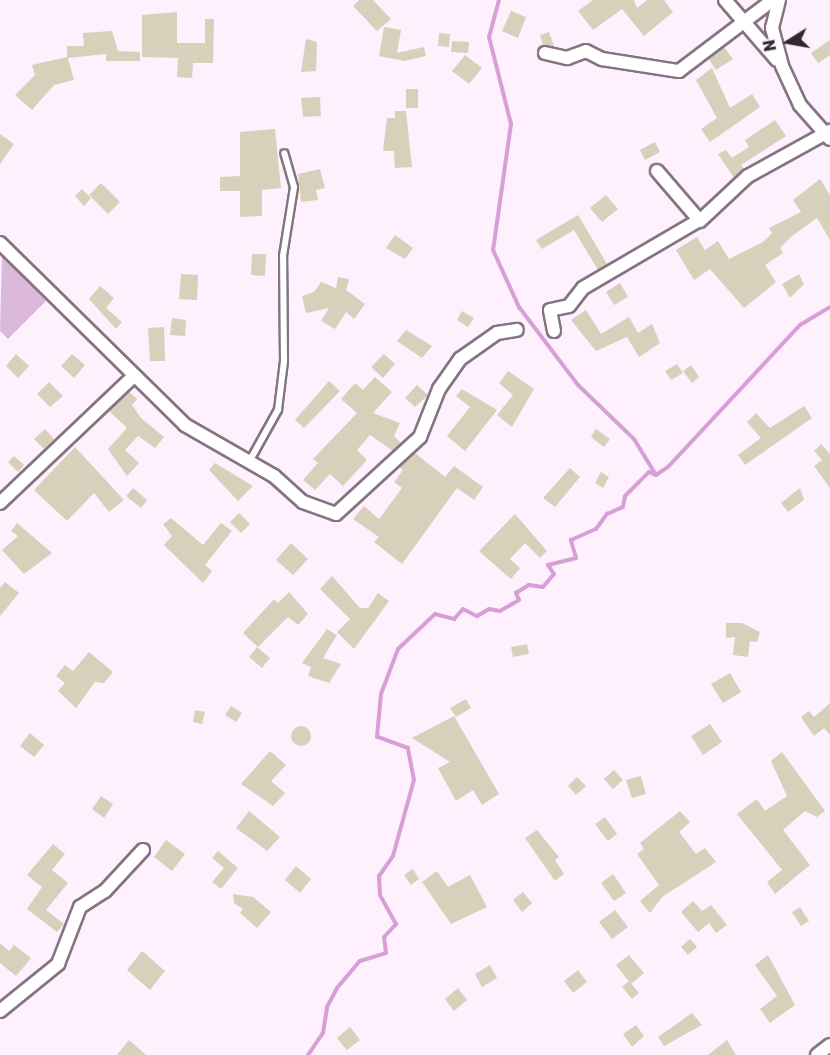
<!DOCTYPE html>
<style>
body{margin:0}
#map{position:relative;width:830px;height:1055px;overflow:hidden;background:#fef0fd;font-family:Rubik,sans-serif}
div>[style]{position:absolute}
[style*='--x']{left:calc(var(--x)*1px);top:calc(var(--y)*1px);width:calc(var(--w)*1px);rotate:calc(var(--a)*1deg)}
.green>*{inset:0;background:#dcb9da}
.stream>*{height:4px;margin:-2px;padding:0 2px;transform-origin:2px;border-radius:2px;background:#d79fd6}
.building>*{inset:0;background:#d8d0bb}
.round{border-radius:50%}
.roads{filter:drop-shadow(2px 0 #847483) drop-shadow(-2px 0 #847483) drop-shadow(0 2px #847483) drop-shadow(0 -2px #847483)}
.service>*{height:6px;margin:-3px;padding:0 3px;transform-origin:3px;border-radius:3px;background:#fff}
.minor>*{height:12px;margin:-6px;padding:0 6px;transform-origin:6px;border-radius:6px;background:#fff}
span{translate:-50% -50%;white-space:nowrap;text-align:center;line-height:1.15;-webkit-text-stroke:4.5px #fef0fd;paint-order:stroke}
.north{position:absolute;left:758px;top:12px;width:60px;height:60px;-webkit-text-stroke:4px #fef0fd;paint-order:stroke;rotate:259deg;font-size:16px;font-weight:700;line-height:24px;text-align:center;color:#302a30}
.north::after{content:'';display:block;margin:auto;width:21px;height:27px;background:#302a30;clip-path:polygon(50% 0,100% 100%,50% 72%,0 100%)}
</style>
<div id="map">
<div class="green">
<div style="clip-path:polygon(2px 254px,46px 301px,8px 339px,0 331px)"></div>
</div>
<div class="stream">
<div style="--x:499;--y:0;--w:38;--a:105"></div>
<div style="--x:489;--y:37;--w:90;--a:75.8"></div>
<div style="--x:511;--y:124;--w:127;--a:98.1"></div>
<div style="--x:493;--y:250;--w:63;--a:65.5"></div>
<div style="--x:519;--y:307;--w:98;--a:52.9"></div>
<div style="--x:578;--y:385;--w:78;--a:44"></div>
<div style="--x:634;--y:439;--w:42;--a:58.6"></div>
<div style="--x:308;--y:1055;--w:27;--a:-56"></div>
<div style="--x:323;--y:1033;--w:26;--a:-81"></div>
<div style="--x:327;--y:1007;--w:21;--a:-62"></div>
<div style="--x:337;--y:988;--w:35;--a:-50"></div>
<div style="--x:360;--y:961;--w:27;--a:-17"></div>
<div style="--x:386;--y:953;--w:16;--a:-97"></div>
<div style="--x:384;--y:937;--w:18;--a:-47"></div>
<div style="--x:396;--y:924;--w:33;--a:-119"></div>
<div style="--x:380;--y:895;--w:19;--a:-93"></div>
<div style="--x:379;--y:876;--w:24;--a:-55"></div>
<div style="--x:393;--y:856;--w:79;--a:-74.6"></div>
<div style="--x:414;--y:780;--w:33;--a:-101"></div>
<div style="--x:408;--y:748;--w:33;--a:-160"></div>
<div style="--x:377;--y:737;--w:43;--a:-84.7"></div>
<div style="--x:381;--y:694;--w:48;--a:-69.3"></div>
<div style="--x:398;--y:649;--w:51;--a:-43.4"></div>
<div style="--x:435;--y:614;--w:20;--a:15"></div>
<div style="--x:454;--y:619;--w:13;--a:-48"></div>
<div style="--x:463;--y:609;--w:16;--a:27"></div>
<div style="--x:477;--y:616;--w:14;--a:-30"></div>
<div style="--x:489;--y:609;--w:11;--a:10"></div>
<div style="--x:500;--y:611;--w:22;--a:-30"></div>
<div style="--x:519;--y:600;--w:8;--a:-113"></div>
<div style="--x:516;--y:593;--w:15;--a:-32"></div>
<div style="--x:529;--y:585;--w:14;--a:8"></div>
<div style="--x:543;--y:587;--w:17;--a:-50"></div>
<div style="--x:554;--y:574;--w:11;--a:-124"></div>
<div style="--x:548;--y:565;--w:29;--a:-14"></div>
<div style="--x:576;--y:558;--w:19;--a:-106"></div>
<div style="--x:571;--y:540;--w:27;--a:-24"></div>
<div style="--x:596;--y:529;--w:19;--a:-54"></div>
<div style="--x:607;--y:514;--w:17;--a:-24"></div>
<div style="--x:623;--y:507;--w:11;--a:-80"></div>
<div style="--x:625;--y:496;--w:34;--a:-45"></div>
<div style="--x:649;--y:472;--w:8;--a:23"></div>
<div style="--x:656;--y:475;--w:14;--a:-34"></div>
<div style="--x:668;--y:467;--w:194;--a:-47.1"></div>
<div style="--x:800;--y:325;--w:35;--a:-31"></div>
</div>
<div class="building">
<div style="clip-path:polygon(359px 0,373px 0,391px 19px,377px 31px,353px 6px)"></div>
<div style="clip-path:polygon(593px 0,634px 0,637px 8px,647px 0,664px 0,673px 12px,644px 36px,622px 9px,593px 30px,578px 11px)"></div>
<div style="clip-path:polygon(511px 11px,526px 17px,518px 38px,502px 31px)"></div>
<div style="clip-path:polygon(177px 12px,177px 43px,205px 43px,205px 19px,214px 19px,213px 63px,193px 63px,192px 78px,177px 77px,178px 58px,142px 57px,142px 15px)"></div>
<div style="clip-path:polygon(384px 27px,401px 30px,397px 53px,424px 47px,426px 56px,405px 61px,379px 56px)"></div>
<div style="clip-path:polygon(112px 31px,118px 51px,140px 52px,140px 61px,106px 61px,106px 54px,68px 58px,74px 80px,54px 85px,32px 110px,15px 95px,35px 75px,32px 65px,67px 57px,67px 46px,84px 46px,83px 33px)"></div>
<div style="clip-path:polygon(549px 32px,554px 46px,553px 46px,543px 45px,540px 35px)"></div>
<div style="clip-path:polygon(439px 33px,450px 34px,449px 47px,438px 46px)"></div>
<div style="clip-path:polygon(306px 39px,317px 42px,316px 71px,301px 72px)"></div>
<div style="clip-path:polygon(830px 40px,830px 55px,818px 63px,811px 53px)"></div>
<div style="clip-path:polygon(452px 41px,469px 42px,468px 53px,451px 52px)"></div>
<div style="clip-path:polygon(724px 47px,733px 59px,716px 70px,709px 59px)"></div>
<div style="clip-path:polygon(465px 55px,482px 68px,469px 84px,452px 71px)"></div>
<div style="clip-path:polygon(712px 68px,730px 108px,752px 94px,760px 107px,710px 142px,701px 129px,717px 118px,696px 80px)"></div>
<div style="clip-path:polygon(406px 89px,418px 89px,418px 108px,406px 108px)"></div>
<div style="clip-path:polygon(320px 97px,321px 116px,303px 117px,301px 98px)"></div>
<div style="clip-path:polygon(395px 111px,406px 111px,412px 167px,395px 168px,394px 151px,383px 151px,387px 118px,395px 118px)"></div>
<div style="clip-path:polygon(775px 120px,786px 136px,741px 165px,744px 169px,734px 178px,718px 154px,726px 150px,732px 158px,749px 147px,745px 140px)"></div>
<div style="clip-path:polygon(275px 129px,281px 188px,262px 190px,262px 216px,240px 217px,240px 191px,220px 191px,220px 177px,240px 176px,240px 132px)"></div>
<div style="clip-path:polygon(0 134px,14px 144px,0 164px)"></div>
<div style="clip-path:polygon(655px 142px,660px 152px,645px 160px,640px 150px)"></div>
<div style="clip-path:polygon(320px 169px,325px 188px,316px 190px,318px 200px,301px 202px,298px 174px)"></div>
<div style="clip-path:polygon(820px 179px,830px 195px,830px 240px,817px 218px,792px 236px,780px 248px,783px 253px,765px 265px,776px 282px,744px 308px,710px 269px,694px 280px,676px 250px,697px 237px,705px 250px,718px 241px,729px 259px,763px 242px,772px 233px,769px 228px,801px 212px,793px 200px)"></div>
<div style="clip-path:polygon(101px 183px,120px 202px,108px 214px,89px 195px)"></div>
<div style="clip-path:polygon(82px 189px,91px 198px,84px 206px,75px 196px)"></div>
<div style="clip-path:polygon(606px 195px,618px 209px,602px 222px,590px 208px)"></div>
<div style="clip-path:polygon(578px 215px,607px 264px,598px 270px,574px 230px,542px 249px,536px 240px)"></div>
<div style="clip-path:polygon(395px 235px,413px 248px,405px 259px,386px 248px)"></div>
<div style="clip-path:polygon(252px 254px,266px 254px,265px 276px,251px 275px)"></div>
<div style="clip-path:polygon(181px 274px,198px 275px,197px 300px,179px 299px)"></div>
<div style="clip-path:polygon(799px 274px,804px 284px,790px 298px,782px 284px)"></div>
<div style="clip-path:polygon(338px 277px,349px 279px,346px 290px,365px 304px,354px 319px,346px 312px,335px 329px,321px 321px,329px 308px,306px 313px,302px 296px,314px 292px,321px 282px,336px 288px)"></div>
<div style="clip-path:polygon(620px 283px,628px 297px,614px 305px,606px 292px)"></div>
<div style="clip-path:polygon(100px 286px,114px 298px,106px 308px,122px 322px,116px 329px,89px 299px)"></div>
<div style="clip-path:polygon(586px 310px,601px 334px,629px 317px,638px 333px,652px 324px,660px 343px,639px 357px,627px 337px,596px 351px,571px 320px)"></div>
<div style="clip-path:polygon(462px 311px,474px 318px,468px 327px,457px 320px)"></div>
<div style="clip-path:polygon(172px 318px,186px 320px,185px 336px,170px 335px)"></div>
<div style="clip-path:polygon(164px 327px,165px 361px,150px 361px,148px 328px)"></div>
<div style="clip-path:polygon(406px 330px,432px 346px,422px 358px,397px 341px)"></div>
<div style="clip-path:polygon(16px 354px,29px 366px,18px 378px,6px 366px)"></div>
<div style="clip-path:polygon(72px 354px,85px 365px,74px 378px,61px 366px)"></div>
<div style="clip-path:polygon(384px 354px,395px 364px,383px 378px,371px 367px)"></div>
<div style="clip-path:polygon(677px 364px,683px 373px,671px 380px,665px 371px)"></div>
<div style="clip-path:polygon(691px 365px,699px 377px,692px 383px,683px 371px)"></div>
<div style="clip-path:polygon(508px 371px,534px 389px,512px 427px,497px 415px,513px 395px,499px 383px)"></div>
<div style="clip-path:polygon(375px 377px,392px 392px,373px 413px,400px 423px,394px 436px,401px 443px,393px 451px,370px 435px,357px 450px,367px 460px,343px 486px,330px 474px,315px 490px,303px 480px,318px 463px,313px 459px,357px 413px,341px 399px,355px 383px,363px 390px)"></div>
<div style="clip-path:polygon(329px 381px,340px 391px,304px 428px,295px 420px)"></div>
<div style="clip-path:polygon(49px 382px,63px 396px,50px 407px,37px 394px)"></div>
<div style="clip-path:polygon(417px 385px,428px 395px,415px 407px,405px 398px)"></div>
<div style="clip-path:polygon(462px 389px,497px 410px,465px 451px,447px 436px,470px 407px,456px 396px)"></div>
<div style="clip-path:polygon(129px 392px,137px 399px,132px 405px,141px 418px,164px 437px,155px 448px,138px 436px,125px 450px,139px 463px,127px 476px,108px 449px,127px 428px,109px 411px)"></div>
<div style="clip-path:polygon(804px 406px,812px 418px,745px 465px,738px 455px,761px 438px,747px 422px,756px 413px,770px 428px)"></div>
<div style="clip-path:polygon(45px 429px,54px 439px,44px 449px,34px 439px)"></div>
<div style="clip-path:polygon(596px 429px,610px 439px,604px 447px,591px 437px)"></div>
<div style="clip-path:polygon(821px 444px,830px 454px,830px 488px,814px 466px,822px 460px,814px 451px)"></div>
<div style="clip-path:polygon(75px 447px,124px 500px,109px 512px,94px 493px,67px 521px,34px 490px)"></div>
<div style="clip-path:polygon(415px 453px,445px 477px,454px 466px,483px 487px,474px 500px,457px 488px,402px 564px,374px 542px,379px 537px,353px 519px,364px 506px,379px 519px,402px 488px,394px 482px,403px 470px,399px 467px)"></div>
<div style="clip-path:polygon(14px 456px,24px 465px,18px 472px,8px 462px)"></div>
<div style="clip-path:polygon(215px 463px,253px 486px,238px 501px,209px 470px)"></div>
<div style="clip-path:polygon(570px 468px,580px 477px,555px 507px,543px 498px)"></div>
<div style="clip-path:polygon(601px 472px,609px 477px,603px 488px,595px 483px)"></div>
<div style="clip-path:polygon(133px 488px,147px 500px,141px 508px,126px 496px)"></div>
<div style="clip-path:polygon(800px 488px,804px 500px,788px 512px,781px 503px)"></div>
<div style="clip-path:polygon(239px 513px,250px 524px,241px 533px,230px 522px)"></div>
<div style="clip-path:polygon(515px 514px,547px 551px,540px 558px,525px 543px,510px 559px,520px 568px,511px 579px,479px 551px)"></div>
<div style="clip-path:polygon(171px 518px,203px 545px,221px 523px,232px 531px,205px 565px,212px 571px,203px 583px,164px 545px,172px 536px,163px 524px)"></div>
<div style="clip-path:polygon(17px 523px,52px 553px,24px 574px,2px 550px,18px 536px,11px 531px)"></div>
<div style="clip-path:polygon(291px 543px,308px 559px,293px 575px,276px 560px)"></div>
<div style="clip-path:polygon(332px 576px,360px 608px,368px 608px,378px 593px,389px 601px,354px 649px,337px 632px,350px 619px,320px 589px)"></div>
<div style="clip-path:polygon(5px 582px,19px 593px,0 616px,0 588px)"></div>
<div style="clip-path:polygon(289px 592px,308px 614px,298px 625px,288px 617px,258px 647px,243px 633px,274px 599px,278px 603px)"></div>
<div style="clip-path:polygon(726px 623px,742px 623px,760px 632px,757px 642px,750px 641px,748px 657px,733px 655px,735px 637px,726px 638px)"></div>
<div style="clip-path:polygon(327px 629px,337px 635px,323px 658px,341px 664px,329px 683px,308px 676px,311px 667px,302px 663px)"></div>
<div style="clip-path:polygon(527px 644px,529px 654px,513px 657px,511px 647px)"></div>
<div style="clip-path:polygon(257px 647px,270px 658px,262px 668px,249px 657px)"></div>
<div style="clip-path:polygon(89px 652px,113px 672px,104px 683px,95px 682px,76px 708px,58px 691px,65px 683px,56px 676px,65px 665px,73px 671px)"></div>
<div style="clip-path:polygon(730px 673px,741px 692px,723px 703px,711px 684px)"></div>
<div style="clip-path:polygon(466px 699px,471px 708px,456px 717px,450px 708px)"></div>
<div style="clip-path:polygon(830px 703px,830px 735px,824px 728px,814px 736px,801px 717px,809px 711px,814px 717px)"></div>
<div style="clip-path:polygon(231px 706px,242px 713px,236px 722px,225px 715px)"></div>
<div style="clip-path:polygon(195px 710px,205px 712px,202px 724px,193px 722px)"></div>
<div style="clip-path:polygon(454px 716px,499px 794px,482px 805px,473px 790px,456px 801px,438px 768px,450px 762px,412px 738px)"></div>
<div style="clip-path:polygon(710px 724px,722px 742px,703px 755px,691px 736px)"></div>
<div class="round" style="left:291px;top:726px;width:20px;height:20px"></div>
<div style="clip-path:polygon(30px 733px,44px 745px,34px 757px,20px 746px)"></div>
<div style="clip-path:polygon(270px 751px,286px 765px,271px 781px,285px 793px,273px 806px,241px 784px)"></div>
<div style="clip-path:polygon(782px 752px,825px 811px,817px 817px,805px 811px,783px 830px,810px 865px,775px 894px,767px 882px,782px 870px,737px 814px,757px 799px,765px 811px,787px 796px,771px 761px)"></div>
<div style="clip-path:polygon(614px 770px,623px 780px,613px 789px,604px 779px)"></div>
<div style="clip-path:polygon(641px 776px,646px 794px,632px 798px,626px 780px)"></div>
<div style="clip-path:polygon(577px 777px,586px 786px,576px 795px,568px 786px)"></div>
<div style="clip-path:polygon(101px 796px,113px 804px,104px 818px,92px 809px)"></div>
<div style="clip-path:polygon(249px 811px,280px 837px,267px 851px,236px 828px)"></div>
<div style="clip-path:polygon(680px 811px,690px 822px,679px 832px,696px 854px,705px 848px,716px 862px,662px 897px,650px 913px,640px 901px,659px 885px,637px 854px,644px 849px,640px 843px)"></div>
<div style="clip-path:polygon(605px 817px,617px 834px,608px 841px,595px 824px)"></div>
<div style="clip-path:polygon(537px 830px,559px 857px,555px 860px,564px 874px,555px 881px,525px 838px)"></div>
<div style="clip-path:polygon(166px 840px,185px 854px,172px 871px,154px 857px)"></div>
<div style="clip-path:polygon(53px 844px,65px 854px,52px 870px,68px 883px,46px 910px,64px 924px,57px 932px,27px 909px,42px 887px,27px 875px)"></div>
<div style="clip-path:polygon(218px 851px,238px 868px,221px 889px,212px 882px,224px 868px,212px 858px)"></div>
<div style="clip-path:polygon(296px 866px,311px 879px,300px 893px,285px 880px)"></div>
<div style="clip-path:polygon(413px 869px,419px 879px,411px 885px,404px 875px)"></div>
<div style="clip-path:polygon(437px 871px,448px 887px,470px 875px,487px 907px,451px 924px,422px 882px)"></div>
<div style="clip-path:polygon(613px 874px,626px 893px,614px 901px,601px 883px)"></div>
<div style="clip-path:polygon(523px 892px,532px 903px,522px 912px,513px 900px)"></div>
<div style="clip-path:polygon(233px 894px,253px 897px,271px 912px,257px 928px,240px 913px,243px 909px,234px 903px)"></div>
<div style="clip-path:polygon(693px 901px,702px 911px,711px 905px,727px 925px,716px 933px,709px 923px,698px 932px,681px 912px)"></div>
<div style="clip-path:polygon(800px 907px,809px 921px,801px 926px,792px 912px)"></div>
<div style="clip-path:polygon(615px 910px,628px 927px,612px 939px,599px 922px)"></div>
<div style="clip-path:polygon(690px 939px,697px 947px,688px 955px,681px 947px)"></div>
<div style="clip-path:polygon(0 943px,9px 951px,14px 945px,31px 958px,16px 976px,0 963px)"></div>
<div style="clip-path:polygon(142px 951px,165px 971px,150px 990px,127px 970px)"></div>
<div style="clip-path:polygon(629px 955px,644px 973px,631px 984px,616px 965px)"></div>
<div style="clip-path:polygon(768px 955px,795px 1005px,770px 1023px,760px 1009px,777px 996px,755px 965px)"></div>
<div style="clip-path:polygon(490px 965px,497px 978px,482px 987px,475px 974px)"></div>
<div style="clip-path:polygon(578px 970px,587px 982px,573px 993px,564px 981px)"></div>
<div style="clip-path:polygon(629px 981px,639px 993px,632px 999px,622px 987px)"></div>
<div style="clip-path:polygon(458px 988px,467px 1000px,454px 1011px,445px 999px)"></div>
<div style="clip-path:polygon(692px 1013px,702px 1025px,664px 1046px,658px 1037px)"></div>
<div style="clip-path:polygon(636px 1025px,644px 1036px,632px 1047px,623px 1034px)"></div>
<div style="clip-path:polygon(350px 1027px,360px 1040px,347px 1050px,337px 1038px)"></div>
<div style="clip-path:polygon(129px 1040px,146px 1055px,117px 1055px)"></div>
<div style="clip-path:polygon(727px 1040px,736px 1055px,708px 1055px)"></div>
</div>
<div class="roads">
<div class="service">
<div style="--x:249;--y:462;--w:60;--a:-60.9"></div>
<div style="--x:278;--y:410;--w:49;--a:-83"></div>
<div style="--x:284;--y:361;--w:105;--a:-90.5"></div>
<div style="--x:283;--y:256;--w:70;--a:-80.9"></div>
<div style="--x:294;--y:187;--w:35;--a:-106"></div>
</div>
<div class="minor">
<div style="--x:725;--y:0;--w:79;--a:49.1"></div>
<div style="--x:779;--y:0;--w:29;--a:104"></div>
<div style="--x:772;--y:28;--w:39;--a:75"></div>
<div style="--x:782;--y:66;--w:43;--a:65.2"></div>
<div style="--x:800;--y:105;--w:45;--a:48.6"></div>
<div style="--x:545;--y:53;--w:23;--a:13"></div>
<div style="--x:567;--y:58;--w:20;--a:-20"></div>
<div style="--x:586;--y:51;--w:18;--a:27"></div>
<div style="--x:602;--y:59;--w:78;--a:8.9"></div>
<div style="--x:679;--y:71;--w:118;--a:-37.1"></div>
<div style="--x:657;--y:171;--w:66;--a:49.3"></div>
<div style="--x:0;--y:243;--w:260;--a:44.5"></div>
<div style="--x:185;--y:425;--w:103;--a:29.8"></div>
<div style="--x:274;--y:476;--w:39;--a:42"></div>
<div style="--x:303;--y:502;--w:35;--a:20"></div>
<div style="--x:336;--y:514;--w:114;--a:-42.5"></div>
<div style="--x:420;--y:437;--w:52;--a:-68.4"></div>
<div style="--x:439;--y:389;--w:37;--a:-55"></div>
<div style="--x:460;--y:359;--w:45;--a:-35.1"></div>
<div style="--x:497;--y:333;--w:20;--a:-9"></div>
<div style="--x:554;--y:331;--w:21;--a:-101"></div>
<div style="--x:550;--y:310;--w:19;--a:-12"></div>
<div style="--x:569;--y:306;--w:23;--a:-52"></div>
<div style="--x:583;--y:288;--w:139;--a:-30.3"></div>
<div style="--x:703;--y:218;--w:62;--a:-43"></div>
<div style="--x:748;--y:176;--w:94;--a:-28.8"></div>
<div style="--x:0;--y:503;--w:185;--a:-43.5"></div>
<div style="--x:0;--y:1011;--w:75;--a:-39"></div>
<div style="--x:58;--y:964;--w:61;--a:-68.9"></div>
<div style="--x:80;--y:907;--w:30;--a:-33"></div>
<div style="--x:105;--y:891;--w:56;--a:-47.2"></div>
<div style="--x:817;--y:1055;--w:16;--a:-38"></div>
</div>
</div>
<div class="north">N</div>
</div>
